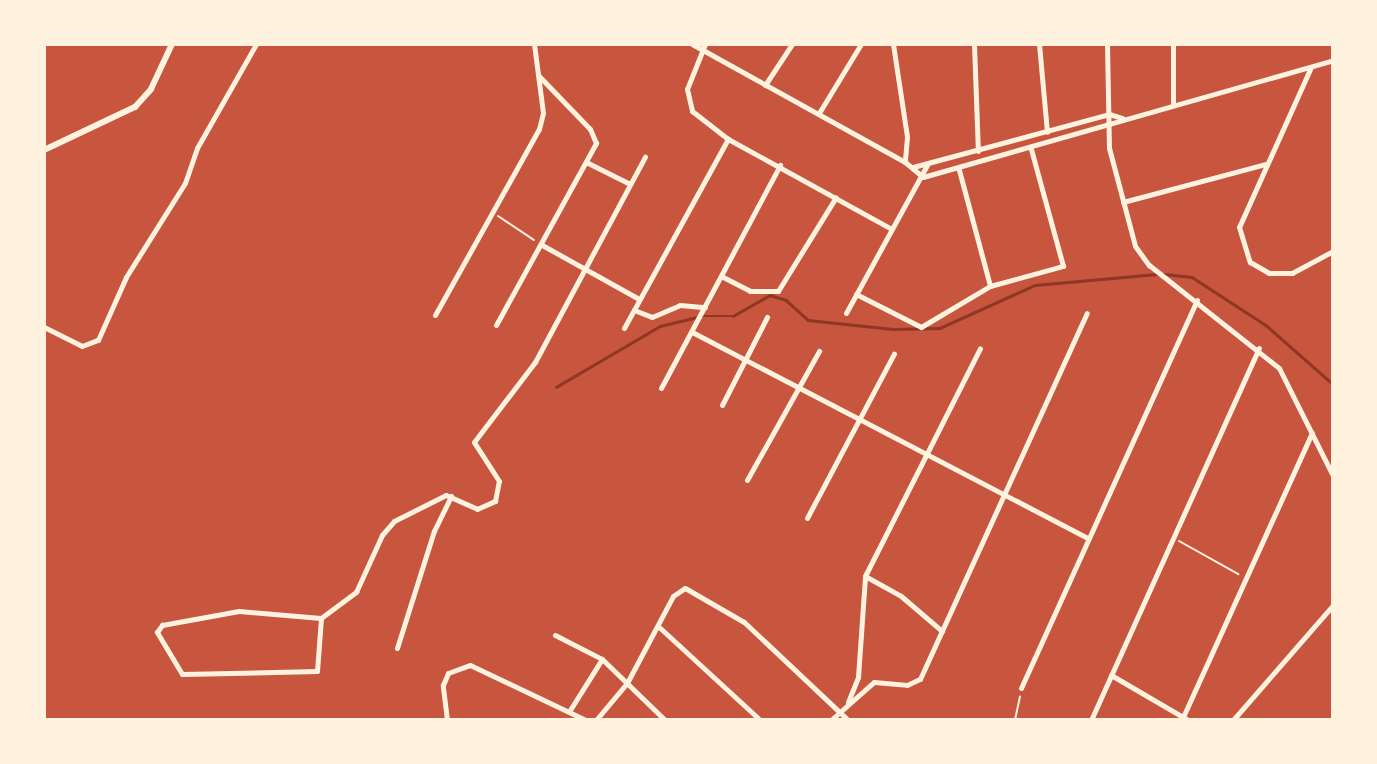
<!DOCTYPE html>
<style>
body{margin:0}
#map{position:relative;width:1377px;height:764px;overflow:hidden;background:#c8553d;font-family:Poppins,sans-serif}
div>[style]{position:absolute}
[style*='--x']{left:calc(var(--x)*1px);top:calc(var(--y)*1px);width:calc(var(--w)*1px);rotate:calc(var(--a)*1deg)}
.stream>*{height:2.5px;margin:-1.25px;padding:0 1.25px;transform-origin:1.25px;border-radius:1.25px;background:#8f3625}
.path>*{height:2px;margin:-1px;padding:0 1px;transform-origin:1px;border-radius:1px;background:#fff3e0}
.minor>*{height:5px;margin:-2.5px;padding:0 2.5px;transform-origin:2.5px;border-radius:2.5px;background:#fff3e0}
.tertiary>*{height:6px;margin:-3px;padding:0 3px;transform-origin:3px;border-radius:3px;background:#fff3e0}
span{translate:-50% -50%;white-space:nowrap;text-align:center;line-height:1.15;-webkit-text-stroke:5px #fff3e0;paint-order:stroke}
.frame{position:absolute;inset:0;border:46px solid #fff3e0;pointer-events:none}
</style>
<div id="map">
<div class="stream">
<div style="--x:1164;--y:274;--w:28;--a:6"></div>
<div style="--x:1192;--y:277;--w:88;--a:33"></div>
<div style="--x:1266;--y:325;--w:89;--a:41.4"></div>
<div style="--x:556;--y:387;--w:121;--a:-30.4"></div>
<div style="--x:660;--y:326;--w:42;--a:-13.7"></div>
<div style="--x:701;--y:316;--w:32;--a:0"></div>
<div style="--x:733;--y:316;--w:43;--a:-29.6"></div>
<div style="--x:770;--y:295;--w:17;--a:17"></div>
<div style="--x:786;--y:300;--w:30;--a:42"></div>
<div style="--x:808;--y:320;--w:85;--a:6"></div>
<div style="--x:893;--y:329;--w:47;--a:-1.2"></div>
<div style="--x:940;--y:328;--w:104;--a:-24.4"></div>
<div style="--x:1035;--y:285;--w:122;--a:-5.2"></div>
</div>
<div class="path">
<div style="--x:498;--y:216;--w:43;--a:33.7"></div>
<div style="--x:1179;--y:541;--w:68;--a:29.2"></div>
<div style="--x:1015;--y:720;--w:24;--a:-78"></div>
</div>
<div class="minor">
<div style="--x:692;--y:44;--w:244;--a:29"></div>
<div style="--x:905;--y:162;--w:23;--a:40"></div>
<div style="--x:923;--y:177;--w:426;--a:-15.9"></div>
<div style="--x:705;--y:44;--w:48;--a:111.8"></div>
<div style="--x:687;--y:89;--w:23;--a:77"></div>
<div style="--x:692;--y:111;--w:46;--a:37.9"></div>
<div style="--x:728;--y:139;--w:187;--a:28.8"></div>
<div style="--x:893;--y:44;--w:94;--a:81.4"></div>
<div style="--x:907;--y:137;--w:25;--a:95"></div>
<div style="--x:974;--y:44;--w:107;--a:87.9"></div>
<div style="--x:1039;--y:44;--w:88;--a:84.8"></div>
<div style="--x:1107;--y:44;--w:104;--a:88.9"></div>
<div style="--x:1109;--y:148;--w:101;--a:75.1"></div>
<div style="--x:1135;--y:246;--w:24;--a:54"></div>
<div style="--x:1149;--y:265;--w:166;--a:38.4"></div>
<div style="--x:1279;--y:368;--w:121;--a:63.4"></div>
<div style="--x:1173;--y:44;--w:61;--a:90"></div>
<div style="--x:1311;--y:67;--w:175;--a:114.2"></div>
<div style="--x:1239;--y:227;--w:37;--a:73"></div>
<div style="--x:1250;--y:262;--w:22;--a:30"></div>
<div style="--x:1269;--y:273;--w:23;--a:0"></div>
<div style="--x:1292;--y:273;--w:47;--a:-28.2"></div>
<div style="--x:765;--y:85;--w:49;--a:-56.6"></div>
<div style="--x:819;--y:113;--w:81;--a:-58.7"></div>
<div style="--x:588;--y:163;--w:47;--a:26.6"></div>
<div style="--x:913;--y:167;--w:203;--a:-15.1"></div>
<div style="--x:1109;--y:114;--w:14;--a:17"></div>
<div style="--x:959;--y:170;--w:120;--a:75"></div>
<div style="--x:1123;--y:202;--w:148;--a:-14.9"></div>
<div style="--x:542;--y:245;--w:111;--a:29.1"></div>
<div style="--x:721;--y:276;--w:33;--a:27"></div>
<div style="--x:750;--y:291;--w:28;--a:0"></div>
<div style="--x:778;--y:291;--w:110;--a:-58.3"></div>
<div style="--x:856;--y:294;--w:73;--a:26.9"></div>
<div style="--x:921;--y:327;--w:80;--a:-30.7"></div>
<div style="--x:990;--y:286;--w:76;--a:-15.3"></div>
<div style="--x:1063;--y:266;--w:121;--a:-105.3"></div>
<div style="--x:634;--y:310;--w:19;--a:21"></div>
<div style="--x:652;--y:317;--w:30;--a:-23"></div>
<div style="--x:680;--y:305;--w:25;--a:5"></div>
<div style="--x:846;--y:313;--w:169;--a:-61.3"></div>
<div style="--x:435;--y:315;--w:213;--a:-60.8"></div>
<div style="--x:539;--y:129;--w:16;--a:-76"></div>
<div style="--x:543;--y:113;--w:70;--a:-97.4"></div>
<div style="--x:496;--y:325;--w:208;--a:-61.2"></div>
<div style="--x:596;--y:143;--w:15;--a:-113"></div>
<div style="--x:590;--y:129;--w:75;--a:-133.9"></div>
<div style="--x:44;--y:327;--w:42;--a:26.6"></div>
<div style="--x:82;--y:346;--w:17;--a:-21"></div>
<div style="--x:98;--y:340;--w:69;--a:-66"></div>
<div style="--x:126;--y:277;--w:111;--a:-57.9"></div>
<div style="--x:185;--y:183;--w:37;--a:-71"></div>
<div style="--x:197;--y:148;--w:120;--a:-60.4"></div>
<div style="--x:624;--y:328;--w:216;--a:-61.2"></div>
<div style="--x:692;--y:332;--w:446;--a:27.5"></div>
<div style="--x:661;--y:388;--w:253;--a:-61.9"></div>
<div style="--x:722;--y:405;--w:99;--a:-62.9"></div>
<div style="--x:747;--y:480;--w:148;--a:-60.8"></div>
<div style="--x:807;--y:518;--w:186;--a:-62.1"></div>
<div style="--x:865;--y:576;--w:41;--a:29.1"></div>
<div style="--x:901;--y:596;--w:54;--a:40.5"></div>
<div style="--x:321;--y:618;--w:53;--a:94.3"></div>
<div style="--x:317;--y:671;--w:135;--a:178.7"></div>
<div style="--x:182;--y:674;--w:49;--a:-120.8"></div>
<div style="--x:157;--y:632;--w:9;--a:-54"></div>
<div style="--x:162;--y:625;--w:78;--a:-10.3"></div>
<div style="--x:239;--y:611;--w:82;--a:4.9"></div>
<div style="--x:321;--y:618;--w:44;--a:-36.6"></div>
<div style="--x:356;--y:592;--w:63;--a:-65.5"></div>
<div style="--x:382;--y:535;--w:18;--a:-49"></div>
<div style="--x:394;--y:521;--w:58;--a:-26.6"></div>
<div style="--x:446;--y:495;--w:34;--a:24"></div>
<div style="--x:477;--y:509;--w:20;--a:-24"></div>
<div style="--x:495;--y:501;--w:20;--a:-79"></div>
<div style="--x:499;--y:481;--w:46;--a:-122.7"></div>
<div style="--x:474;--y:442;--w:101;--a:-52.7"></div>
<div style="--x:535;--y:362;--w:233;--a:-61.8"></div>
<div style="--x:659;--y:627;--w:137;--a:42.6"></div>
<div style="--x:555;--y:635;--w:53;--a:27.1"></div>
<div style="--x:602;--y:659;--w:88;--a:44.1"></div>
<div style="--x:397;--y:648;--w:123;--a:-72.5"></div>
<div style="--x:434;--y:531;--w:39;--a:-64"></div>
<div style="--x:1111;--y:675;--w:89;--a:30.3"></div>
<div style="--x:1021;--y:688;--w:426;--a:-65.6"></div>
<div style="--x:848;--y:702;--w:27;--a:-68"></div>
<div style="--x:858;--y:677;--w:101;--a:-86"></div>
<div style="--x:865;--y:576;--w:255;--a:-63.2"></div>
<div style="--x:570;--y:710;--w:60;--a:-57.9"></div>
<div style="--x:1183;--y:717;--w:312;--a:-65.6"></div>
<div style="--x:447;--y:720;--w:35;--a:-97"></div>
<div style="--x:443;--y:685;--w:13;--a:-67"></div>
<div style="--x:448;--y:673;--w:23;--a:-20"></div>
<div style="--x:470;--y:665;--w:128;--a:25.4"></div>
<div style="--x:596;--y:720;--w:48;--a:-50"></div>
<div style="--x:627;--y:683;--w:98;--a:-62.1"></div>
<div style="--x:673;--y:596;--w:14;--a:-34"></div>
<div style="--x:685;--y:588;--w:68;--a:30"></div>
<div style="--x:744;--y:622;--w:143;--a:43.3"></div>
<div style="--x:831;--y:720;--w:57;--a:-41.5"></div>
<div style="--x:874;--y:682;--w:33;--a:5"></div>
<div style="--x:907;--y:685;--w:14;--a:-25"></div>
<div style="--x:920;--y:679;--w:402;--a:-65.5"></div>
<div style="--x:1091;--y:720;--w:408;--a:-65.7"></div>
<div style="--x:1233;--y:720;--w:152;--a:-49"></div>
</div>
<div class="tertiary">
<div style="--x:44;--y:150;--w:101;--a:-25.3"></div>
<div style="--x:135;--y:107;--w:24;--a:-48"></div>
<div style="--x:151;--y:89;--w:50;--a:-65"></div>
</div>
<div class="frame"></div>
</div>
